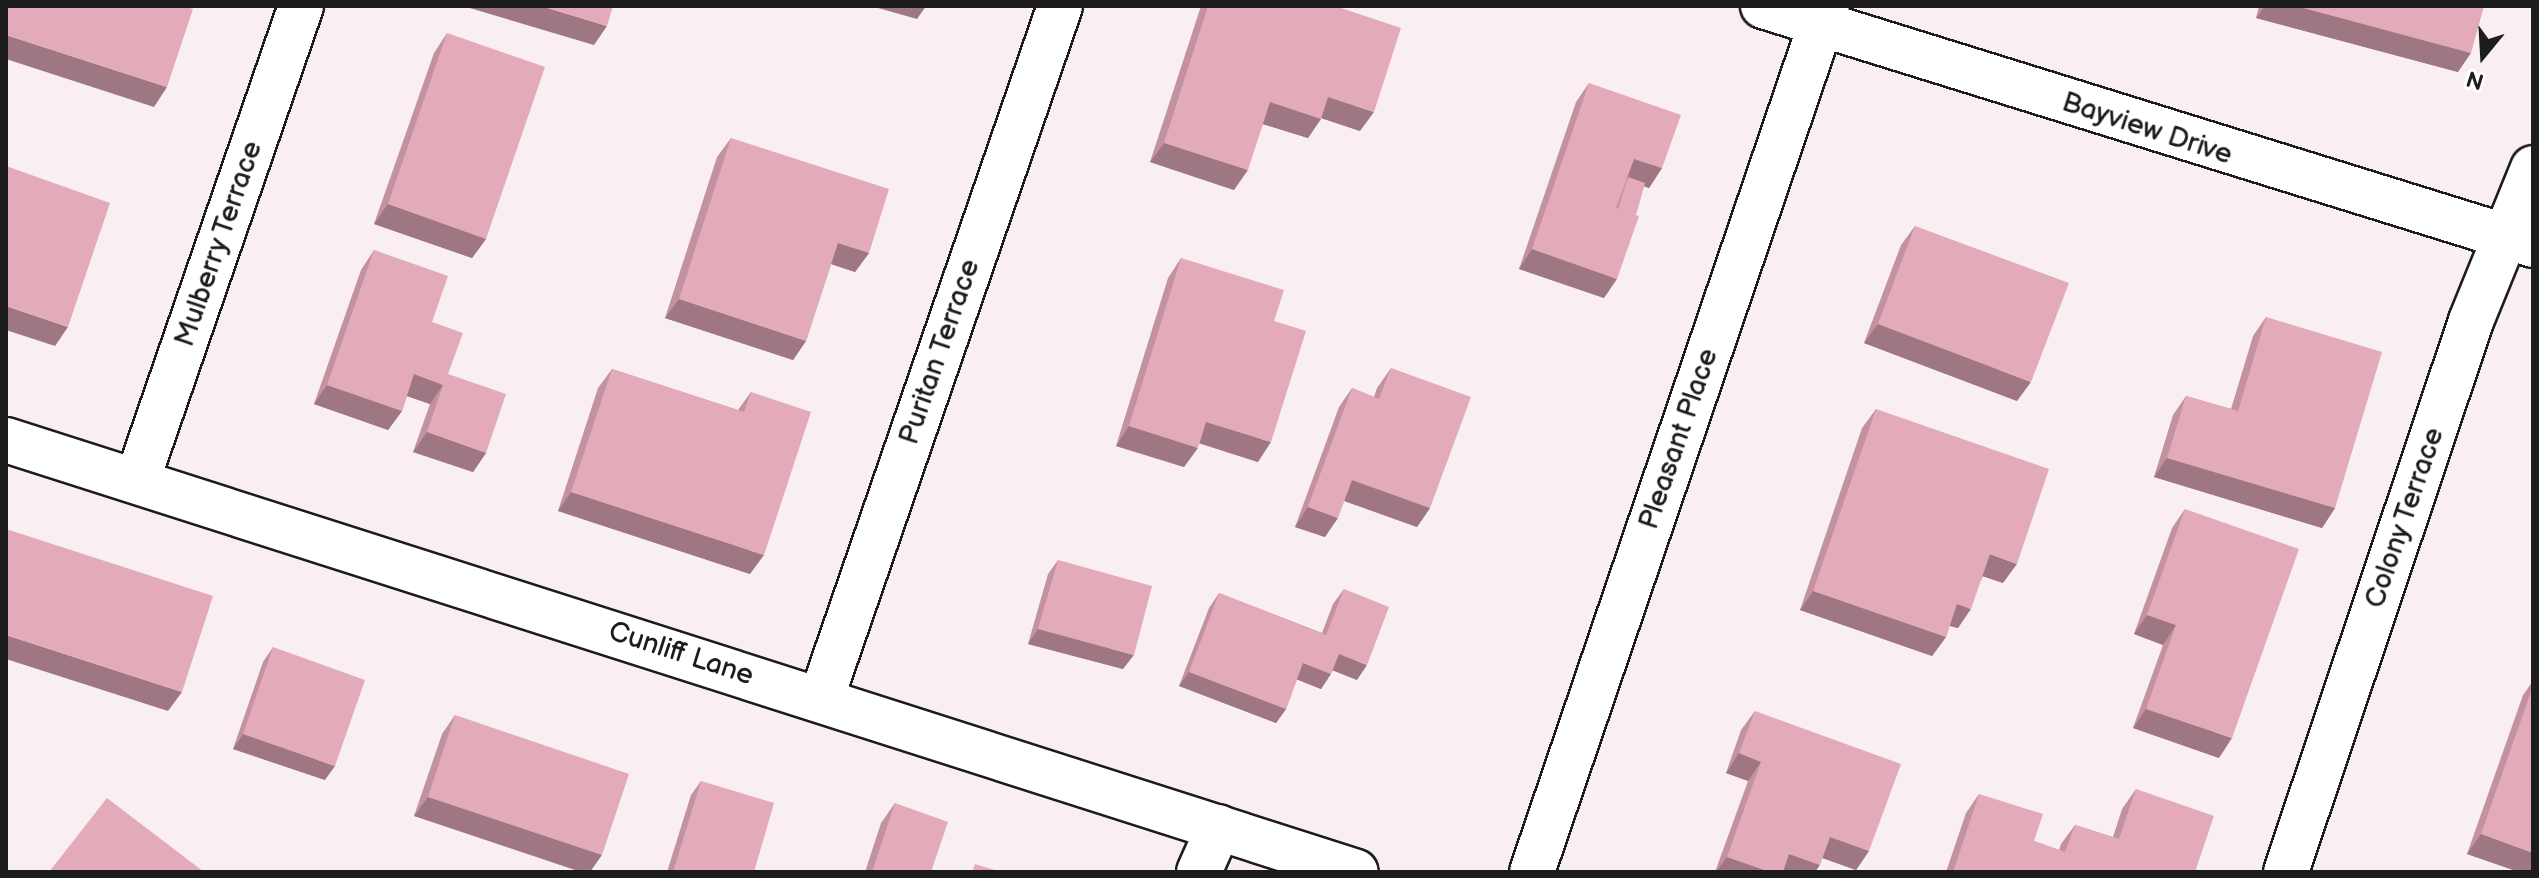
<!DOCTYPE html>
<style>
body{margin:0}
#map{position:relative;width:2539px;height:878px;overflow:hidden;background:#f9eef1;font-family:"Balsamiq Sans",sans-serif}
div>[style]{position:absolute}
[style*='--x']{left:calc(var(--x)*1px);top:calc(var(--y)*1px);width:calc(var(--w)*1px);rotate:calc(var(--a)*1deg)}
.roads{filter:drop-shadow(2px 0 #1c1c1c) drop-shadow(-2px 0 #1c1c1c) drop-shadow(0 2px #1c1c1c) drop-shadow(0 -2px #1c1c1c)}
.minor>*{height:44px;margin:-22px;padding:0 22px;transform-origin:22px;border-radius:22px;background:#fff}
.wall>*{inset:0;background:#c392a0}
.shaded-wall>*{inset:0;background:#9f7782}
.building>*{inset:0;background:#e3aaba}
span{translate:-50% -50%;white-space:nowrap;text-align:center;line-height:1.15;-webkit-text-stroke:8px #fff;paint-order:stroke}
.street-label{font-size:28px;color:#1c1c1c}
.frame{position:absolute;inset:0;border:8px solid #1c1c1c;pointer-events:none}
.north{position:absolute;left:2443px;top:16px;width:80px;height:80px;-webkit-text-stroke:6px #fff;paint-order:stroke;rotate:198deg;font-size:22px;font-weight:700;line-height:32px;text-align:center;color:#1c1c1c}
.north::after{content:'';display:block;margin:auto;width:28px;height:36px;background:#1c1c1c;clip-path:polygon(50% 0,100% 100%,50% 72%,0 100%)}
</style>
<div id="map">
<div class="roads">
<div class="minor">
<div style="--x:1763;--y:6;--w:806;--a:17.24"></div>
<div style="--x:6;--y:440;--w:1417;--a:17.74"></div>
<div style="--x:137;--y:481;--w:503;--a:-70.95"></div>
<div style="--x:821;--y:699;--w:733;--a:-70.97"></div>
<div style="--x:1199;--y:872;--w:49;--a:-66"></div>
<div style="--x:1532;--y:872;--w:915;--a:-71.19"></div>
<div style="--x:2286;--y:872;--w:581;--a:-71.44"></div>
<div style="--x:2471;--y:321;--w:165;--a:-67.9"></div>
</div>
</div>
<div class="wall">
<div style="clip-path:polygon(1201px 6px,1335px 6px,1360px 131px,1321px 118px,1308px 138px,1263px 124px,1234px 190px,1150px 162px)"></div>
<div style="clip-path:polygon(2259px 6px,2484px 6px,2458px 72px,2256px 18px)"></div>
<div style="clip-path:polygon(447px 33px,486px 239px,472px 258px,374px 224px,434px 53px)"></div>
<div style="clip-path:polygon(1589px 83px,1662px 168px,1649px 188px,1644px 186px,1604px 298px,1519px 269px,1576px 102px)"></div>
<div style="clip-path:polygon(731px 138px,869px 253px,855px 272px,831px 264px,806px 341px,793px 360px,665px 318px,717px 157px)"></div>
<div style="clip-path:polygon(1915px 226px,2017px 401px,1864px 343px,1901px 245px)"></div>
<div style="clip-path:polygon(374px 250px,432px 322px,448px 374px,486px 453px,473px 472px,413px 452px,430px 404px,407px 396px,402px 411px,388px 430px,314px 404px,361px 270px)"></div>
<div style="clip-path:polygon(1181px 258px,1274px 321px,1258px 462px,1199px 443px,1184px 467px,1116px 446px,1168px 278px)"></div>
<div style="clip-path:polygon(2266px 317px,2335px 508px,2322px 528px,2154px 477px,2173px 415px,2186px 396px,2231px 409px,2253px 336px)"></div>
<div style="clip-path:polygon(1391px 368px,1430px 508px,1417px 527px,1344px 501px,1325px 537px,1295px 527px,1339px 407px,1352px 388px,1374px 397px,1377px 388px)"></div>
<div style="clip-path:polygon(612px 369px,738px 410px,751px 392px,750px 574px,558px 511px,598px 388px)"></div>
<div style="clip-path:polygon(1876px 409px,2003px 583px,1983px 576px,1958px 628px,1949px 626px,1946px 637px,1932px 656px,1800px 610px,1862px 428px)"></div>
<div style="clip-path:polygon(2185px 509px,2219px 758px,2133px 728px,2163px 645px,2134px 634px,2172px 528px)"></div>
<div style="clip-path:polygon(1058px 560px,1123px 669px,1028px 644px,1048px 574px)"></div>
<div style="clip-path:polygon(1344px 589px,1357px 680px,1333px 670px,1321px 689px,1297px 679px,1286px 709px,1276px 723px,1179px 686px,1209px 608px,1219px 593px,1322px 633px,1333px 604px)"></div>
<div style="clip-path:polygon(273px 647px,325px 780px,233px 749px,263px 662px)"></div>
<div style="clip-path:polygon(2533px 681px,2533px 872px,2519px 872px,2467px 854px,2523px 695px)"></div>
<div style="clip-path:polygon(1755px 711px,1869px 851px,1856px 870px,1822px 858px,1815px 872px,1715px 872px,1748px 781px,1726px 773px,1741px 730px)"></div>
<div style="clip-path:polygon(455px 715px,602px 855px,414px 816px,442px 734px)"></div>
<div style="clip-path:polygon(701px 781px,754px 872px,667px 872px,691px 795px)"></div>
<div style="clip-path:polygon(2136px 789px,2195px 872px,1946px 872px,1966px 813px,1979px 794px,2034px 841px,2059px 850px,2061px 844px,2075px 825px,2113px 837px,2122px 809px)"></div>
<div style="clip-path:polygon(895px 803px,931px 872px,865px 872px,881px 823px)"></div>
</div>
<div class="shaded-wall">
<div style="clip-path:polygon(463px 6px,541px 6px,607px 26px,594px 45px)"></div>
<div style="clip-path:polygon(871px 6px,926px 6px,917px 19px)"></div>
<div style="clip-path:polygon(2265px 6px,2296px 6px,2471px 53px,2458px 72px,2256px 18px)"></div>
<div style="clip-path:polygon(6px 35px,167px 87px,154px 107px,6px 59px)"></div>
<div style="clip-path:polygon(1328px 97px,1374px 112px,1360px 131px,1315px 116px)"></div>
<div style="clip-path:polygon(1270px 102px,1321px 119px,1308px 138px,1256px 122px)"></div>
<div style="clip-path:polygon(1164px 143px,1248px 170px,1234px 190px,1150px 162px)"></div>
<div style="clip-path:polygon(1634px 159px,1662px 168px,1649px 188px,1626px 180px)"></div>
<div style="clip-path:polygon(388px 204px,486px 239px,472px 258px,374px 224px)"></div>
<div style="clip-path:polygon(838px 243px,869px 253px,855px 272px,825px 262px)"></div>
<div style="clip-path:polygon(1532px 249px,1617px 279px,1604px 298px,1519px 269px)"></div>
<div style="clip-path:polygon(679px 299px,806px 341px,793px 360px,665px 318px)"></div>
<div style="clip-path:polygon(6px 306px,68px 327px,55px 346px,6px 330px)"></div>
<div style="clip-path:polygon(1878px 324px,2031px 382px,2017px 401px,1864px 343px)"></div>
<div style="clip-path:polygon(414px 374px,443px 385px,430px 404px,401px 394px)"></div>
<div style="clip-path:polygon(327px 385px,402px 411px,388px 430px,314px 404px)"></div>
<div style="clip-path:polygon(1206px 422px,1271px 442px,1258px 462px,1192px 441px)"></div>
<div style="clip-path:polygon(1129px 426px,1198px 448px,1184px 467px,1116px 446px)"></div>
<div style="clip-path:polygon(427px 432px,486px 453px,473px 472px,413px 452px)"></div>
<div style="clip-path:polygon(2167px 458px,2335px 508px,2322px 528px,2154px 477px)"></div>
<div style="clip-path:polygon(1352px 480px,1430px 508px,1417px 527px,1339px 499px)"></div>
<div style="clip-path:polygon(571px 492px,764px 555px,750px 574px,558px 511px)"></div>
<div style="clip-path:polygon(1308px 507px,1338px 518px,1325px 537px,1295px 527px)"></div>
<div style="clip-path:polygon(1990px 554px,2017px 564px,2003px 583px,1976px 574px)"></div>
<div style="clip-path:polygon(1813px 591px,1946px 637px,1932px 656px,1800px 610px)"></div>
<div style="clip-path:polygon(1957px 604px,1971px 609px,1958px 628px,1943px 624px)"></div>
<div style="clip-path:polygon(2147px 615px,2176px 625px,2163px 645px,2134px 634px)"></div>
<div style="clip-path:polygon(1038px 629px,1134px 655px,1123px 669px,1028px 644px)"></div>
<div style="clip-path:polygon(6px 635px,182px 692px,168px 711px,6px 659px)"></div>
<div style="clip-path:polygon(1339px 654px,1367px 665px,1357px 680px,1329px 669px)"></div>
<div style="clip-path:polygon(1303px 663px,1331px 674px,1321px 689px,1293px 678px)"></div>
<div style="clip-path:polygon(1189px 672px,1286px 709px,1276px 723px,1179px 686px)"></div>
<div style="clip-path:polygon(2146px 709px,2232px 738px,2219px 758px,2133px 728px)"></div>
<div style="clip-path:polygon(243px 734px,335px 766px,325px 780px,233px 749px)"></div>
<div style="clip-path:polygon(1739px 753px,1761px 762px,1748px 781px,1726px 773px)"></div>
<div style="clip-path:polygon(428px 797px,602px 855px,590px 872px,581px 872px,414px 816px)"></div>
<div style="clip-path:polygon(2481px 834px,2533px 853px,2533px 872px,2519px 872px,2467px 854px)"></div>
<div style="clip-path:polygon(1830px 837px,1869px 851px,1856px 870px,1817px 856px)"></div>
<div style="clip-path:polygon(1789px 854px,1820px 865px,1815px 872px,1777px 872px)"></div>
<div style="clip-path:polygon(1727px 857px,1770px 872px,1716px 872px)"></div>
</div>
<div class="building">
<div style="clip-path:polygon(6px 6px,182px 6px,193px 9px,167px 87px,6px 35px)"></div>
<div style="clip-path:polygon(541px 6px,613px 6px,607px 26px)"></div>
<div style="clip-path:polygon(1208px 6px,1335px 6px,1401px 28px,1374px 112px,1328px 97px,1321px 119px,1270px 102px,1248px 170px,1164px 143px)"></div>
<div style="clip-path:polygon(2296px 6px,2484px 6px,2471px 53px)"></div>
<div style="clip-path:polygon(447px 33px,545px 67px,486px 239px,388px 204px)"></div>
<div style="clip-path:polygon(1589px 83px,1681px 115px,1662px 168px,1634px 159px,1616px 208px,1639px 216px,1617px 279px,1532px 249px)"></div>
<div style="clip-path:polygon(731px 138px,889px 189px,869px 253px,838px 243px,806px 341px,679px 299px)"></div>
<div style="clip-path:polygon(6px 166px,110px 203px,68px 327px,6px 306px)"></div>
<div style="clip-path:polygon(1628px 177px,1645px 183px,1636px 215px,1618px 209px)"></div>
<div style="clip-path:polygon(1915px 226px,2069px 283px,2031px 382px,1878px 324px)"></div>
<div style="clip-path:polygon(374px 250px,448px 276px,432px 322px,463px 333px,448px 374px,506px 394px,486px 453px,427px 432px,443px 385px,414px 374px,402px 411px,327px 385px)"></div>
<div style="clip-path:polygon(1181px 258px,1284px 290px,1274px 321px,1306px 331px,1271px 442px,1206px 422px,1198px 448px,1129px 426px)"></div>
<div style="clip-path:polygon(2266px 317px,2382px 352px,2335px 508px,2167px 458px,2186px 396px,2238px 411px)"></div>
<div style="clip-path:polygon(1391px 368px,1471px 397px,1430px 508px,1352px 480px,1338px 518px,1308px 507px,1352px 388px,1379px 399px)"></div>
<div style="clip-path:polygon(612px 369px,744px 412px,751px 392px,811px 412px,764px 555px,571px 492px)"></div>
<div style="clip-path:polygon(1876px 409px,2049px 469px,2017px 564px,1990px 554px,1971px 609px,1957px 604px,1946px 637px,1813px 591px)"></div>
<div style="clip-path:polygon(2185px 509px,2299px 549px,2232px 738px,2146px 709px,2176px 625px,2147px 615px)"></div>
<div style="clip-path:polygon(6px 529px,213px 596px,182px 692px,6px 635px)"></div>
<div style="clip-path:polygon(1058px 560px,1152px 586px,1134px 655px,1038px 629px)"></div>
<div style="clip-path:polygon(1344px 589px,1389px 607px,1367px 665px,1339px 654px,1331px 674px,1303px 663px,1286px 709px,1189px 672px,1219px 593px,1326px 635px)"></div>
<div style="clip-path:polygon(273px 647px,365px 680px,335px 766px,243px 734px)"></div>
<div style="clip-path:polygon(2533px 686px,2533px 853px,2481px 834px)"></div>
<div style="clip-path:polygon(1755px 711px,1901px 764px,1869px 851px,1830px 837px,1820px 865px,1789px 854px,1783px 872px,1770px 872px,1727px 857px,1761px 762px,1739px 753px)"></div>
<div style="clip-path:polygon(455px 715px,629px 774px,602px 855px,428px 797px)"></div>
<div style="clip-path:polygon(701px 781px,774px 803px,754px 872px,673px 872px)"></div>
<div style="clip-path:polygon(2136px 789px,2214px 816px,2195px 872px,1953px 872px,1979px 794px,2043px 814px,2034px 841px,2065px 852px,2075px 825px,2119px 839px)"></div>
<div style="clip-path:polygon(107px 798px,204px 872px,49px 872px)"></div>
<div style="clip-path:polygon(895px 803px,948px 822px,931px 872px,872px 872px)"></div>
<div style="clip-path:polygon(975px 864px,1001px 872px,972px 872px)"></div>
</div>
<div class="street-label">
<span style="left:2147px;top:129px;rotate:18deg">Bayview Drive</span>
<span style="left:219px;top:244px;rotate:-71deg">Mulberry Terrace</span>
<span style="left:940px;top:352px;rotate:-71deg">Puritan Terrace</span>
<span style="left:1679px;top:439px;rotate:-71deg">Pleasant Place</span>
<span style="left:2405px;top:518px;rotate:-71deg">Colony Terrace</span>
<span style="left:681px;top:654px;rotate:18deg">Cunliff Lane</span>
</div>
<div class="frame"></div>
<div class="north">N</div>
</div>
